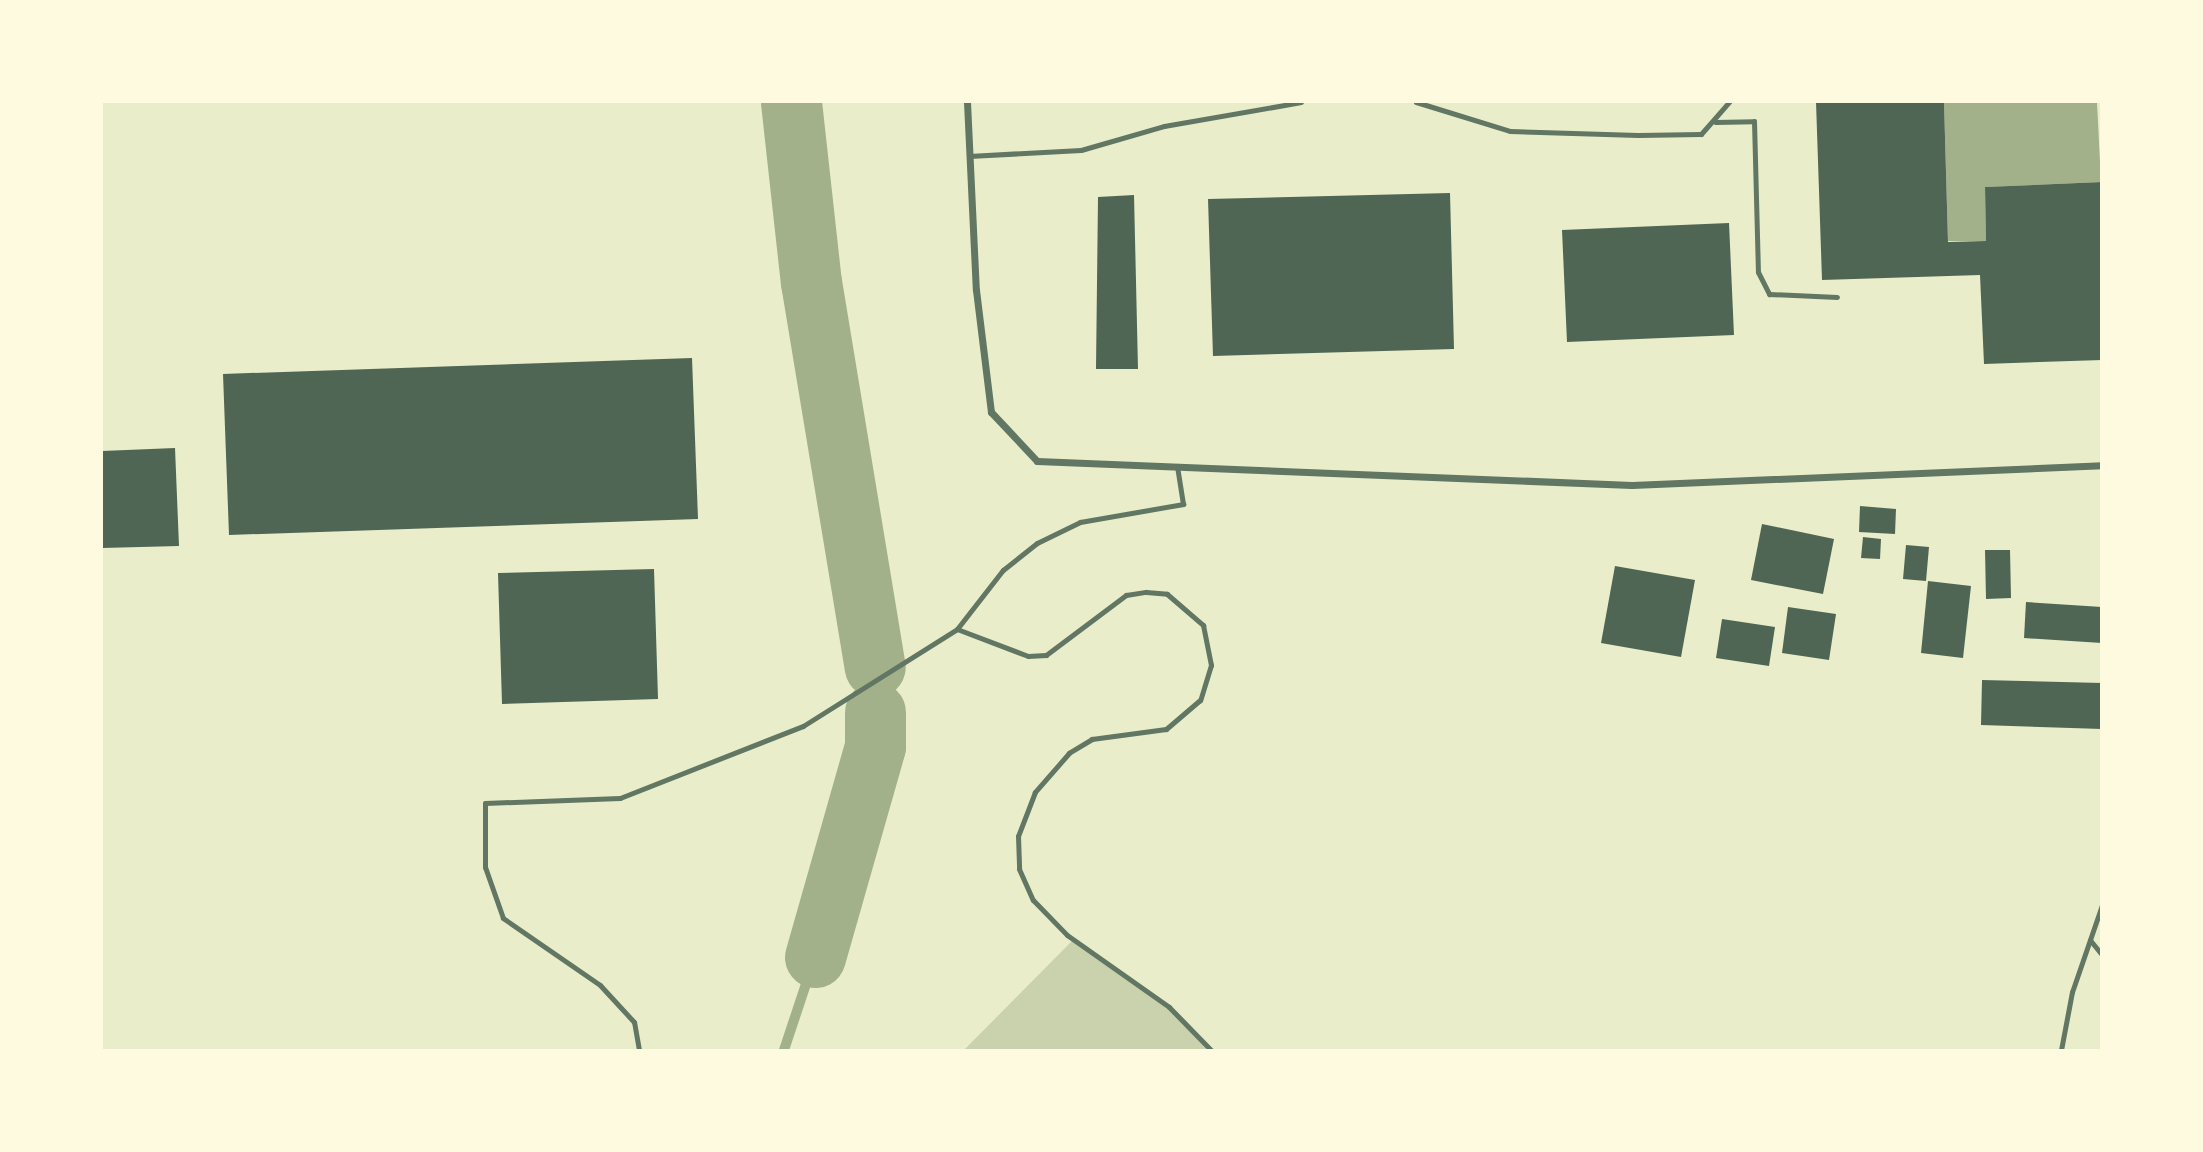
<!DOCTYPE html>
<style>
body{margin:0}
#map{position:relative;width:2203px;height:1152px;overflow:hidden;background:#e9edc9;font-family:"Sofia Sans Condensed",sans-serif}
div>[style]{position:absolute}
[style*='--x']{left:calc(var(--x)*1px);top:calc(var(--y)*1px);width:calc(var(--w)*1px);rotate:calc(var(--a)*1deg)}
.green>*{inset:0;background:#cad2ad}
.water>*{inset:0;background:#a3b18a}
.stream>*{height:10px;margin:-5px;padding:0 5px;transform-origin:5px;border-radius:5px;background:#a3b18a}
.river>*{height:61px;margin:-30.5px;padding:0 30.5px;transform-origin:30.5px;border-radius:30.5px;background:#a3b18a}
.building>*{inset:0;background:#4f6655}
.service>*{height:5px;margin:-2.5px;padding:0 2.5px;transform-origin:2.5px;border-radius:2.5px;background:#617663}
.minor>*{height:7px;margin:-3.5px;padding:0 3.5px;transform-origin:3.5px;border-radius:3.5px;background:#617663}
span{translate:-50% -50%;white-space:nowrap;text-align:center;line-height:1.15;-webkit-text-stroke:7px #fefae0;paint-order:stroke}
.frame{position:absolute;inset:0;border:103px solid #fefae0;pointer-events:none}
</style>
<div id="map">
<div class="green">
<div style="clip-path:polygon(1073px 940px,1176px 1015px,1207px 1050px,964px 1050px)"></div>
</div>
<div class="water">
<div style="clip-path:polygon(1944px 102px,2097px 102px,2101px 182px,1985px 187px,1986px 241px,1948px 241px)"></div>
</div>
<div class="stream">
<div style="--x:784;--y:1050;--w:98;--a:-71.6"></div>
</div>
<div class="river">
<div style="--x:791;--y:102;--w:181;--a:83.7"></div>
<div style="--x:811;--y:282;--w:390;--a:80.6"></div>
<div style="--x:815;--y:957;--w:219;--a:-74.1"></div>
<div style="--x:875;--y:746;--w:34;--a:-90"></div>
</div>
<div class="building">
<div style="clip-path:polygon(1816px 102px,1944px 102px,1948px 242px,1986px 241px,1985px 187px,2102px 182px,2102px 360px,1984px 364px,1980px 275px,1822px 280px)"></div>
<div style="clip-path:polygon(1450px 193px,1454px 349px,1213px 356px,1208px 199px)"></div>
<div style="clip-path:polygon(1134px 195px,1138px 369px,1096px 369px,1098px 197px)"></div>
<div style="clip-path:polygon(1729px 223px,1734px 335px,1567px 342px,1562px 230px)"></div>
<div style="clip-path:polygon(692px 358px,698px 519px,229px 535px,223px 374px)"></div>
<div style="clip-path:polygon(175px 448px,179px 546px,102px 548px,102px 451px)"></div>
<div style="clip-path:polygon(1860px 506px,1896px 509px,1895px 534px,1859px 532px)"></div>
<div style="clip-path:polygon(1762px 524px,1834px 539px,1823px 594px,1751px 580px)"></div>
<div style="clip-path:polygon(1863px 537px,1881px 539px,1880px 559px,1861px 558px)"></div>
<div style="clip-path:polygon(1906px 545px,1929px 547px,1926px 581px,1903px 579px)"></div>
<div style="clip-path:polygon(1985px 550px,2010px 550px,2011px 598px,1986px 599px)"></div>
<div style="clip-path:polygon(1615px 566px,1695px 580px,1681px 657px,1601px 643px)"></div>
<div style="clip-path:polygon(654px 569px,658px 699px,502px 704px,498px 573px)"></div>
<div style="clip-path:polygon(1928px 581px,1971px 586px,1963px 658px,1921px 653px)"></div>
<div style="clip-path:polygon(2026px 602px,2102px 607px,2102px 643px,2024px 638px)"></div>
<div style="clip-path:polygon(1788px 607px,1836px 614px,1829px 660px,1782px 653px)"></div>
<div style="clip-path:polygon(1722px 619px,1775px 627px,1769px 666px,1716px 658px)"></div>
<div style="clip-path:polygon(1982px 680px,2102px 683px,2102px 729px,1981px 725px)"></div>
</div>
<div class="service">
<div style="--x:1416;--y:102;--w:98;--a:17.1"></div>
<div style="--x:1510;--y:131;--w:128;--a:1.8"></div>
<div style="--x:1638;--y:135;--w:63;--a:-0.9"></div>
<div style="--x:1701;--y:134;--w:43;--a:-48.8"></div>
<div style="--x:1715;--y:122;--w:39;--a:-1"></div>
<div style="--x:1754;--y:121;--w:151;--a:88.5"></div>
<div style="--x:1758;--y:272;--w:25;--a:63"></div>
<div style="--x:1769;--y:294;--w:68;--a:2.5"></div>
<div style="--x:969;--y:156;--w:112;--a:-3.1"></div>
<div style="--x:1081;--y:150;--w:86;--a:-16.1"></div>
<div style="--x:1164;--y:126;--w:139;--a:-9.9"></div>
<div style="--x:957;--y:629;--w:76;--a:20.8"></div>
<div style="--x:1028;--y:656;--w:18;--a:-3"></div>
<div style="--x:1046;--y:655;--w:100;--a:-36.9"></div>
<div style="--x:1126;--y:595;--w:20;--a:-9"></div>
<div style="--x:1146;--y:592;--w:21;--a:5"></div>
<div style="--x:1167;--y:594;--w:48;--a:40.7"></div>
<div style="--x:1203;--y:625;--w:41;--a:78.7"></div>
<div style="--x:1211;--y:665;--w:37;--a:107"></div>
<div style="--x:1200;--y:700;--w:45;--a:139.5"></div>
<div style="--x:1166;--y:729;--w:75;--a:172.3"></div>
<div style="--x:1092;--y:739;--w:27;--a:149"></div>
<div style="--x:1069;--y:753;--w:52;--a:131.1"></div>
<div style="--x:1035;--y:792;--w:47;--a:111.1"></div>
<div style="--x:1018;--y:836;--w:33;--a:88"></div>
<div style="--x:1019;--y:869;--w:34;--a:66"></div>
<div style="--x:1033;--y:900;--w:49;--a:45.8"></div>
<div style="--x:1067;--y:935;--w:125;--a:35.2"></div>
<div style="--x:1169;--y:1007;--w:60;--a:45.7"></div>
<div style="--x:2090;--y:940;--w:19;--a:51"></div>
<div style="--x:639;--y:1050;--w:28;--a:-100"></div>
<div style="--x:634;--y:1022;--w:50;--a:-132.6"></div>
<div style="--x:600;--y:985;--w:118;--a:-145.4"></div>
<div style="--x:503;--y:918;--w:54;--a:-109.4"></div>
<div style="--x:485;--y:867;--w:64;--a:-90"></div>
<div style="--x:485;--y:803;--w:135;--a:-2.1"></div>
<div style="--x:620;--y:798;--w:197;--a:-21.5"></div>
<div style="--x:803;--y:726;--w:182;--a:-32.2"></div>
<div style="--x:957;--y:629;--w:75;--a:-52.1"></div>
<div style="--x:1003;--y:570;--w:43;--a:-38.5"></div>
<div style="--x:1037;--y:543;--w:48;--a:-26"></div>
<div style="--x:1080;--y:522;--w:105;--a:-9.9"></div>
<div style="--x:1183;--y:504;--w:38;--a:-99"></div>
<div style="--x:2061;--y:1050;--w:59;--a:-79.3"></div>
<div style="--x:2072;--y:992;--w:92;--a:-71"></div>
</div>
<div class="minor">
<div style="--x:967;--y:102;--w:188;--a:87.3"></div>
<div style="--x:976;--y:290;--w:123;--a:83"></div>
<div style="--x:991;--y:412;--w:67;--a:46.8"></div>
<div style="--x:1037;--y:461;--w:595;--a:2.31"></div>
<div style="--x:1632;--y:485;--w:470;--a:-2.4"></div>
</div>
<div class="frame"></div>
</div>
